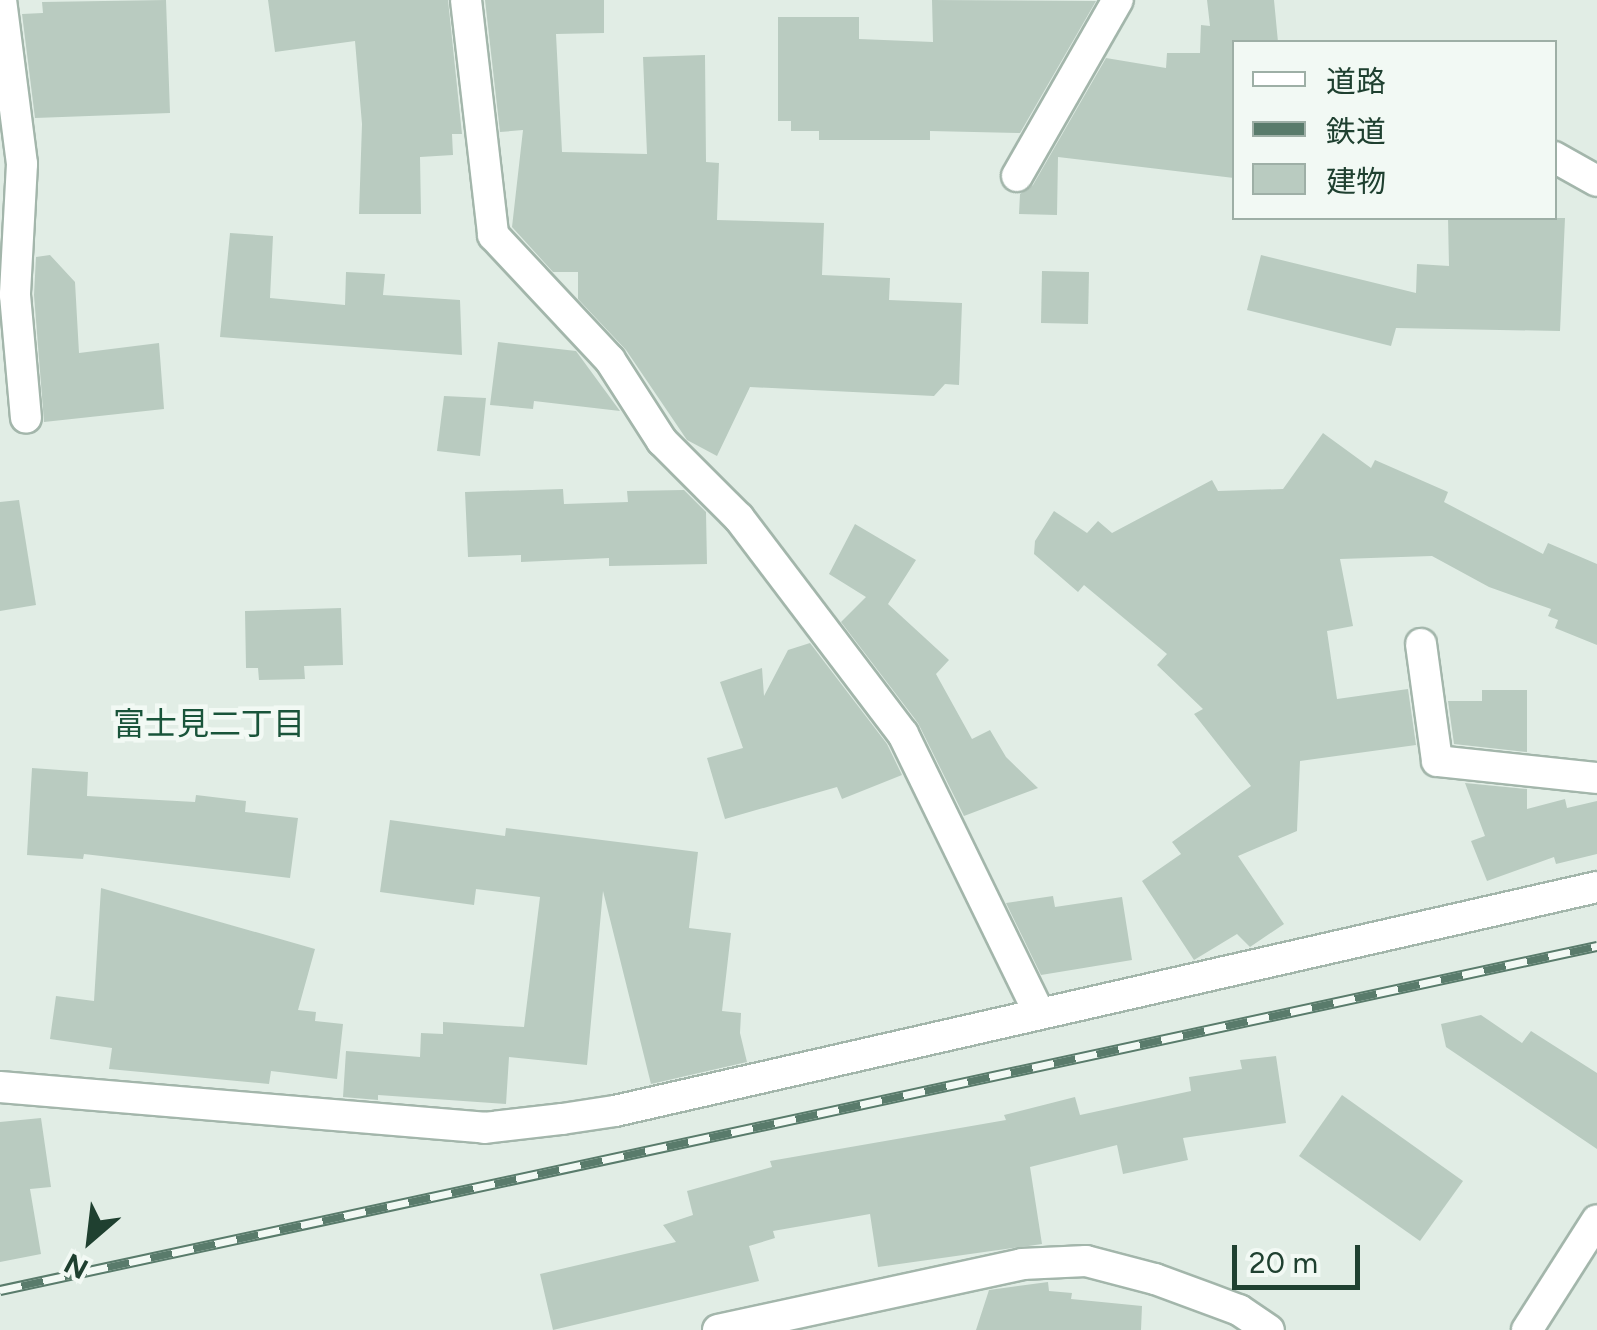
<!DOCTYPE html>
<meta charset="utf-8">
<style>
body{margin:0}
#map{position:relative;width:1597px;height:1330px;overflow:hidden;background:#e1ede5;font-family:Figtree,"Noto Sans JP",sans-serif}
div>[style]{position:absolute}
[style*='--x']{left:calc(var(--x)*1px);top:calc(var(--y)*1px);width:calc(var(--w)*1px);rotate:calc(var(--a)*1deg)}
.building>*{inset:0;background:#b9cbc0}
.roads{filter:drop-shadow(2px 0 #a3b6ab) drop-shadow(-2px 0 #a3b6ab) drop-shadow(0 2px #a3b6ab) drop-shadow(0 -2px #a3b6ab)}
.minor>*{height:30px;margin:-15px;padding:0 15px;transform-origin:15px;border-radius:15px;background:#fff}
.rail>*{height:11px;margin-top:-5.5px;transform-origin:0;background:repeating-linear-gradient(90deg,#f2f9f4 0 22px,#597b6b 0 44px);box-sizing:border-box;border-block:2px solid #597b6b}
span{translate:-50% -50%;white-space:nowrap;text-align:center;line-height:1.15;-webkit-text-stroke:9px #f2f9f4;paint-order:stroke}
.neighbourhood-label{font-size:32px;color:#19543a}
.legend{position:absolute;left:1232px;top:40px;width:325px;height:180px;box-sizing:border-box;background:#f2f9f4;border:2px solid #9eafa6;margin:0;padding:12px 18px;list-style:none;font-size:30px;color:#1f4030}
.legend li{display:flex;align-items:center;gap:20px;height:50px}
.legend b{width:50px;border:2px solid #9eafa6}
.north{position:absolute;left:40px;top:1190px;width:100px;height:100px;-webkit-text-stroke:8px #f2f9f4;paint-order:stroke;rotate:208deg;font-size:28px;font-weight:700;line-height:40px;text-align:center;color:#1f4030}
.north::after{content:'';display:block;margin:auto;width:35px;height:45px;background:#1f4030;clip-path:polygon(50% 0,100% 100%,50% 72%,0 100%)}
.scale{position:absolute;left:1232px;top:1245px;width:128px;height:45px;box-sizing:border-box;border:5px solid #1f4030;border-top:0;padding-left:12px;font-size:30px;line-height:35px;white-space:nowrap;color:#1f4030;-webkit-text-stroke:8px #f2f9f4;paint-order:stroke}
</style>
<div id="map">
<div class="building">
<div style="clip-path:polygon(166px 0,170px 113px,35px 118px,22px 14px,43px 13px,42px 2px)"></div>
<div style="clip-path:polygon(268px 0,448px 0,462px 134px,452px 134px,453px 155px,420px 157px,421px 214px,359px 214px,362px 124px,355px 41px,275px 52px)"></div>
<div style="clip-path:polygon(485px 0,604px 0,604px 33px,556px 34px,562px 152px,647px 154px,643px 57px,705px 55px,706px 162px,719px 163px,717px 220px,824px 223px,822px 275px,890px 278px,889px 300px,962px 303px,959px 385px,945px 384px,934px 396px,750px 387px,717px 456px,687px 440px,626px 350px,578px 299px,578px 272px,553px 272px,512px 227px,523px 130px,500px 132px)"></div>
<div style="clip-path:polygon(932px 0,1096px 1px,1020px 133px,930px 131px,930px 140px,819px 140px,819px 131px,791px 131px,791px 121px,778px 121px,778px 17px,859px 17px,859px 39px,933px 42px)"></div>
<div style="clip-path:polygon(1207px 0,1274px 0,1278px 42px,1234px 42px,1234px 178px,1058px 157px,1057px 215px,1019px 214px,1020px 194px,1033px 185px,1106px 58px,1166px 68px,1167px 53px,1200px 53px,1201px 25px,1210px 26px)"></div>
<div style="clip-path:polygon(1448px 218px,1565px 218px,1560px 331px,1396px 328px,1391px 346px,1247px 310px,1261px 255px,1416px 293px,1417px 264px,1449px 266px)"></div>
<div style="clip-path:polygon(230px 233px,273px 236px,270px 298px,345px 305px,346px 272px,385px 274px,383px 295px,460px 300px,462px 355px,220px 337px)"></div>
<div style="clip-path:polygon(50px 255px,75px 282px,79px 353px,159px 343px,164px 409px,44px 422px,34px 295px,36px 257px)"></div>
<div style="clip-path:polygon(1042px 271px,1089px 272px,1088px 324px,1041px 323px)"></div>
<div style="clip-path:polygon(498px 342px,576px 351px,620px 411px,534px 401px,533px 409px,490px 405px)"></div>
<div style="clip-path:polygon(444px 396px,486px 398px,480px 456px,437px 451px)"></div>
<div style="clip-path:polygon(1323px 433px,1371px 468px,1375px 460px,1448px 492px,1444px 502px,1543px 554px,1548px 543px,1597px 564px,1597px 645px,1555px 628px,1558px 620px,1548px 616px,1551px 609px,1489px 587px,1432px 556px,1340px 559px,1353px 626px,1327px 631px,1337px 699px,1408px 689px,1416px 745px,1300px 761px,1297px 831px,1238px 856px,1284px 924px,1250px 947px,1237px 934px,1194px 960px,1142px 881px,1181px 854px,1172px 842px,1251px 786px,1194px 714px,1203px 709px,1157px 665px,1167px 654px,1084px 585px,1078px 592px,1034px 554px,1035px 541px,1054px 511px,1087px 533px,1098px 521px,1112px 533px,1212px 480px,1218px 491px,1283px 489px)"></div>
<div style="clip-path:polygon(563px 489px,564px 504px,628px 502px,627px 491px,684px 490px,706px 512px,707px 564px,609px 566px,609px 558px,521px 562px,521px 555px,468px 557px,465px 492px)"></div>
<div style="clip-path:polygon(19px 500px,36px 605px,0 611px,0 502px)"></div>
<div style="clip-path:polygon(855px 524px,916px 560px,888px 604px,949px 660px,936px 674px,972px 739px,990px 730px,1006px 757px,1038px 788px,964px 816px,918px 723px,841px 622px,866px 597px,829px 574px)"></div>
<div style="clip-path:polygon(341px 608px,343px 665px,304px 666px,305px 679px,259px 680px,258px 668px,246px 668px,245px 611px)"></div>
<div style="clip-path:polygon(810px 643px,887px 744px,902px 775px,842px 799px,837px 787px,725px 819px,707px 758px,743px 748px,720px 682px,762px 668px,764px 696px,788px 650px)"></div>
<div style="clip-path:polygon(1482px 690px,1527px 690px,1527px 752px,1454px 744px,1448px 701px,1482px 701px)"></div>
<div style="clip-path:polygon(32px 768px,88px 772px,87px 796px,195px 802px,196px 795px,246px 801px,245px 812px,298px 818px,290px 878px,84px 854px,83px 859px,27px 855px)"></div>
<div style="clip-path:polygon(1465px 783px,1527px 789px,1527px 809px,1565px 799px,1567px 808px,1597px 801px,1597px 854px,1556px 864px,1554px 857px,1487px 881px,1471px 841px,1485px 836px)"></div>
<div style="clip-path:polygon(390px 820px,505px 836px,506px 828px,698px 852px,689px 928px,731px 933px,722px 1011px,741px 1013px,740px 1033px,747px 1062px,651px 1084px,603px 891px,587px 1065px,509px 1057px,506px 1104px,378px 1095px,378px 1100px,343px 1097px,346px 1051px,420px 1057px,421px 1033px,443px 1034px,443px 1022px,524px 1027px,540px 897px,476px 889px,474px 905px,380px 892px)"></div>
<div style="clip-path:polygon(101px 888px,315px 949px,298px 1010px,316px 1012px,315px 1021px,343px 1024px,337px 1079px,271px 1071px,269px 1084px,109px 1069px,112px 1048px,50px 1039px,56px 996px,94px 1001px)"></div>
<div style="clip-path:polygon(1053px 896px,1055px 907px,1122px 897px,1132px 960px,1041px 975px,1006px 903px)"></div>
<div style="clip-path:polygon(1481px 1015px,1522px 1043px,1531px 1031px,1597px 1073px,1597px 1149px,1446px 1047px,1441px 1024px)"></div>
<div style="clip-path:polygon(1276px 1056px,1286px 1123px,1183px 1138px,1188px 1160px,1123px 1174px,1117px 1145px,1030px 1167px,1042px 1244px,878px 1267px,870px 1214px,773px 1231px,775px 1238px,749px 1246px,759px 1281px,553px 1330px,540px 1274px,676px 1242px,663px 1225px,693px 1215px,687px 1191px,772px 1167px,770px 1161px,1006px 1120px,1004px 1115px,1075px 1097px,1080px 1115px,1191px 1091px,1189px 1077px,1242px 1069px,1240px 1060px)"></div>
<div style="clip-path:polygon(1342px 1095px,1463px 1181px,1420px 1241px,1299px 1156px)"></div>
<div style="clip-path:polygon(41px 1118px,51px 1187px,30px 1189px,41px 1254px,0 1262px,0 1122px)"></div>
<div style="clip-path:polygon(1048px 1282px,1049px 1291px,1072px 1293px,1071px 1299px,1142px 1306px,1141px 1330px,976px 1330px,989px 1290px)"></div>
</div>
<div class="roads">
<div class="minor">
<div style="--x:1;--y:0;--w:165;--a:82.7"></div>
<div style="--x:22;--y:164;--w:131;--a:93.1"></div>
<div style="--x:15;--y:295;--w:123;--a:84.9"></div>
<div style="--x:466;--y:0;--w:237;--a:83.4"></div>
<div style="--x:493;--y:235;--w:171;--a:46.9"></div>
<div style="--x:610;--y:360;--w:96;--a:57.3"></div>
<div style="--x:662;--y:441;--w:109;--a:45"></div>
<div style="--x:739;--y:518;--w:271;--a:52.8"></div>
<div style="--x:903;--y:734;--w:310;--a:64"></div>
<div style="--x:1554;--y:157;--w:49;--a:29.2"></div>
<div style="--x:1017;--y:176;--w:203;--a:-60.2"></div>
<div style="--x:1421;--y:644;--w:118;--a:82.2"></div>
<div style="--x:1437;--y:761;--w:161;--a:6.1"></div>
<div style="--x:0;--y:1087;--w:486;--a:4.8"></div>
<div style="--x:484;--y:1128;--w:79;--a:-6.6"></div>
<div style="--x:562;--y:1119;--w:54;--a:-8.6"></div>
<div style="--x:615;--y:1111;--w:1007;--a:-12.85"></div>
<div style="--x:718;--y:1330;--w:311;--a:-12.2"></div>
<div style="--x:1022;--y:1264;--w:64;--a:-2.7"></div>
<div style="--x:1086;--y:1261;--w:71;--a:14.6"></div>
<div style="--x:1155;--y:1279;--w:90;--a:20.3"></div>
<div style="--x:1239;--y:1310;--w:36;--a:34"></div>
<div style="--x:1527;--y:1330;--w:130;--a:-57.5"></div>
</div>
</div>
<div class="rail">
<div style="--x:0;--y:1290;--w:1634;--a:-12.16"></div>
</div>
<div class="neighbourhood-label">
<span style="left:209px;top:724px">富士見二丁目</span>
</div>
<ul class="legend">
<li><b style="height:12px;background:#fff"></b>道路</li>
<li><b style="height:12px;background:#597b6b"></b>鉄道</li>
<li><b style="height:28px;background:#b9cbc0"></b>建物</li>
</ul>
<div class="north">N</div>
<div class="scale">20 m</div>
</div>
